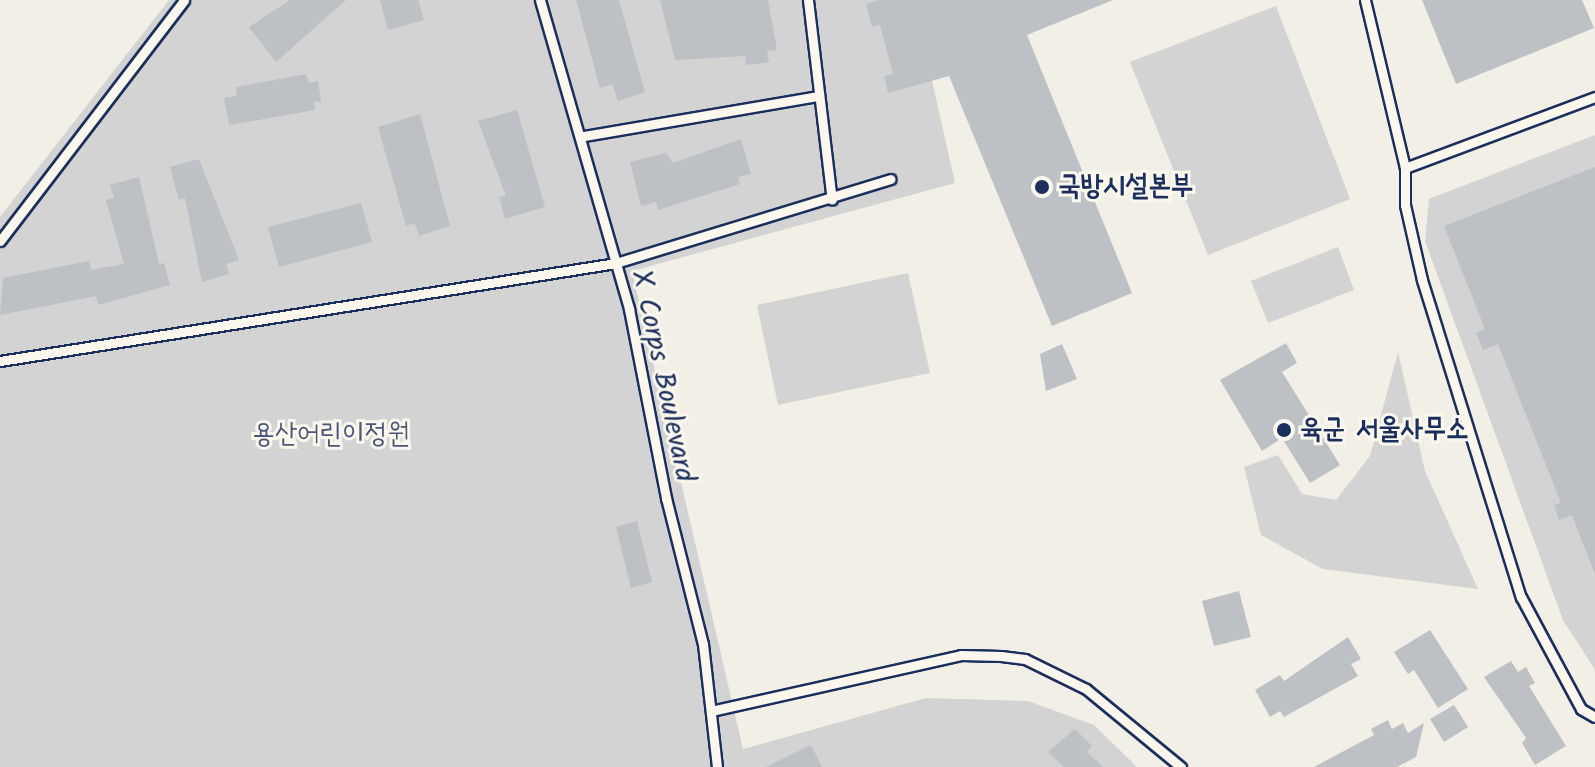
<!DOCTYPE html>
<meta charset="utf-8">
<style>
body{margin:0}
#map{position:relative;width:1595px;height:767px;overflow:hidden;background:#f2efe6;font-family:Kalam,"Poor Story",sans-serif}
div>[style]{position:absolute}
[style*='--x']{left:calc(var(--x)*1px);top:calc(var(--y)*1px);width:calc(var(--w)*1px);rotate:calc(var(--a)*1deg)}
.green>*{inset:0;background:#d2d3d2}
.building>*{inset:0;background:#bdc0c4}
.roads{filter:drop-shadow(2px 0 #1b2f5e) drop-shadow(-2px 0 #1b2f5e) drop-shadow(0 2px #1b2f5e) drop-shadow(0 -2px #1b2f5e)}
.service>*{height:9px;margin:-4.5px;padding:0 4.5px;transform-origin:4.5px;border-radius:4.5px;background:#fbf7ec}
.dots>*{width:22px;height:22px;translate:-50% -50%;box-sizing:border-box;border:4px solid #fbf7ec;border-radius:50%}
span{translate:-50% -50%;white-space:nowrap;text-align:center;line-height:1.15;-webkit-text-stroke:6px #fbf7ec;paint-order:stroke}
.poi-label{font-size:28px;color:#1b2f5e;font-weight:700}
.left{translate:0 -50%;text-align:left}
.street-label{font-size:28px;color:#1b2f5e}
.park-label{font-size:28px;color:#49587b}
</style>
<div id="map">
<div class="green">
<div style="clip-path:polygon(169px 0,914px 0,955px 183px,632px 271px,743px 749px,926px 698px,1028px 701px,1094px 725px,1137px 767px,0 767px,0 217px)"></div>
<div style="clip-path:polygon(1276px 6px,1350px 199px,1208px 255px,1130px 62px)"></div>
<div style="clip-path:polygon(1595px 135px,1595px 670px,1563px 620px,1425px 241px,1429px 199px)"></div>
<div style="clip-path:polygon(1338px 247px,1354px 290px,1268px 323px,1251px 281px)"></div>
<div style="clip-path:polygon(908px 273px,930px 373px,778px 405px,757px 305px)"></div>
<div style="clip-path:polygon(1398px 352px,1425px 471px,1478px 589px,1323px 569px,1261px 535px,1244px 467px,1278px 455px,1302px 494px,1336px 500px,1370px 456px)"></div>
</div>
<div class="building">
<div style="clip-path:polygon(290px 0,346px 0,276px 62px,249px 27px)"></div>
<div style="clip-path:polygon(380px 0,418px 0,424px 20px,388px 30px)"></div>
<div style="clip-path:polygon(576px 0,619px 0,645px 92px,618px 101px,612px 84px,600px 88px)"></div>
<div style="clip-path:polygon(660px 0,768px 0,777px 50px,767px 51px,769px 62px,746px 65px,745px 56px,675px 60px)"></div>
<div style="clip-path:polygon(879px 0,1113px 0,1027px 35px,1132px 293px,1052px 326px,949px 76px,888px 93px,884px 76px,893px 74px,880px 25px,872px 27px,866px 4px)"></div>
<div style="clip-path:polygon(1422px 0,1582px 0,1594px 28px,1456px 84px)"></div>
<div style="clip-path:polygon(306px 74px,309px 83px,318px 81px,321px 101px,314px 102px,315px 110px,229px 125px,224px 98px,237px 96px,236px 87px)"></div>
<div style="clip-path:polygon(517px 110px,545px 207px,505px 219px,499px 197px,506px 196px,478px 121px)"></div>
<div style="clip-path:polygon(420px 114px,450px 226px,419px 236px,415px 223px,406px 226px,378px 127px)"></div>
<div style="clip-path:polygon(741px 139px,751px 174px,738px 177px,740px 184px,658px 210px,656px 202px,641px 206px,630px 162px,666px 153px,673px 163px)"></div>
<div style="clip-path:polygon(199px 159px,239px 260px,226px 264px,229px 274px,202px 282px,185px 198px,179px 200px,170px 167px)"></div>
<div style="clip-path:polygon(1595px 167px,1595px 572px,1594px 572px,1572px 515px,1559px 520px,1554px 505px,1561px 503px,1498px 344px,1483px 350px,1476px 333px,1485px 329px,1444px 226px)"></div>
<div style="clip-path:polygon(139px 177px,159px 264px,164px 263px,170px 285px,98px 305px,96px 296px,0 315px,3px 278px,89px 261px,91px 270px,124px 264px,106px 200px,114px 198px,110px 185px)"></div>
<div style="clip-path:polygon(361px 203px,372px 242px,279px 267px,268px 227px)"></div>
<div style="clip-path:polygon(1286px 343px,1297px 363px,1282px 372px,1340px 465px,1310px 483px,1282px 438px,1262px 451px,1220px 380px)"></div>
<div style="clip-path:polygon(1062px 344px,1077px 379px,1046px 391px,1040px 354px)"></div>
<div style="clip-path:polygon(637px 521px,652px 582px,631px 588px,616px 527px)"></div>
<div style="clip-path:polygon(1239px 591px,1251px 637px,1214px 646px,1202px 601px)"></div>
<div style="clip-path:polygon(1430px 630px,1468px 689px,1438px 708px,1414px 670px,1408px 674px,1394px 652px)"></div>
<div style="clip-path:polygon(1348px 637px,1361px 659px,1351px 664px,1358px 676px,1284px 717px,1280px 711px,1270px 717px,1255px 690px,1280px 675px,1284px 681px)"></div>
<div style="clip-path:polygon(1511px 661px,1518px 672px,1526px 667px,1535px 683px,1529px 686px,1566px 746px,1535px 765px,1522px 743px,1526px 738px,1484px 677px)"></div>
<div style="clip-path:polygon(1454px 705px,1468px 727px,1444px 742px,1430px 719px)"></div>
<div style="clip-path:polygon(1388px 720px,1392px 729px,1403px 723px,1408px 733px,1424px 723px,1416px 757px,1397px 767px,1314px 767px,1374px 735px,1371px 729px)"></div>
<div style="clip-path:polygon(1075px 729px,1092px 746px,1087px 752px,1103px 767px,1064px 767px,1048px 752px)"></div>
<div style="clip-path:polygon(811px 745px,822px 767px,766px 767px)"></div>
</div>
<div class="roads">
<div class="service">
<div style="--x:540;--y:0;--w:322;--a:73.9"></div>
<div style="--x:629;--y:309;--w:193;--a:78.9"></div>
<div style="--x:666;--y:498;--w:151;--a:75.8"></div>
<div style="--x:703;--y:644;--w:124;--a:83.5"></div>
<div style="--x:808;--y:0;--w:201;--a:83.2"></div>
<div style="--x:1365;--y:0;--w:173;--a:76.6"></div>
<div style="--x:1405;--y:168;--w:37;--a:90"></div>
<div style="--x:1405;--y:205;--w:77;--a:77.2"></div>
<div style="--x:1422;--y:280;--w:332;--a:72.7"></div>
<div style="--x:1521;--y:597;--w:127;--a:61.8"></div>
<div style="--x:1581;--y:709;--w:16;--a:30"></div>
<div style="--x:584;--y:136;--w:238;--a:-9.7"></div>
<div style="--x:1405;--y:168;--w:203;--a:-20.5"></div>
<div style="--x:0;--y:241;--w:303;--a:-52.6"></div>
<div style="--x:0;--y:361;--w:624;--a:-9.04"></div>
<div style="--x:616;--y:263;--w:287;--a:-17"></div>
<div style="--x:711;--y:711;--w:256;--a:-12.6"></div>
<div style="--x:961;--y:655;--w:40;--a:1.4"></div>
<div style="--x:1001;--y:656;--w:24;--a:7"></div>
<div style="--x:1025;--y:659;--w:68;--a:26.2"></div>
<div style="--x:1086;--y:689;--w:123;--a:39.4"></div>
</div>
</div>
<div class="dots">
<div style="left:1042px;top:187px;background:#1b2f5e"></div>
<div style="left:1284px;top:430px;background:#1b2f5e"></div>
</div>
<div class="poi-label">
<span class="left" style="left:1058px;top:187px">국방시설본부</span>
<span class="left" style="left:1300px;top:430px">육군 서울사무소</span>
</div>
<div class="street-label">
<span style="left:662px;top:376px;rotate:78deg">X Corps Boulevard</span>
</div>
<div class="park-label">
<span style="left:331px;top:435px">용산어린이정원</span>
</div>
</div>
